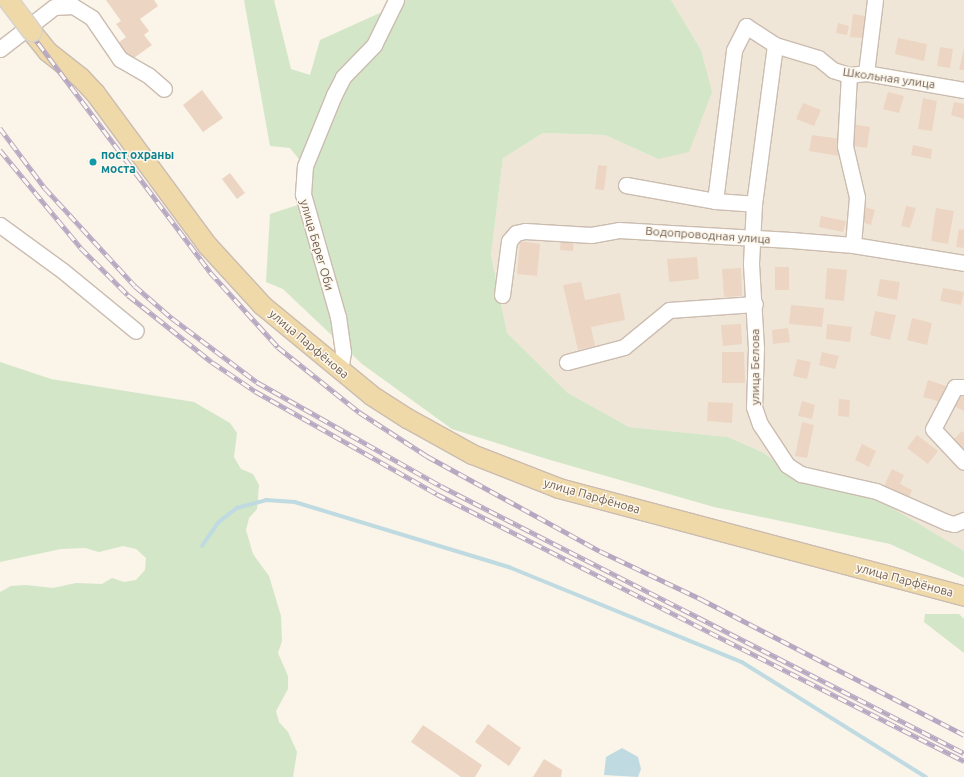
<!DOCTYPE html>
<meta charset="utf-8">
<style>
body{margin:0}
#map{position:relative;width:964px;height:777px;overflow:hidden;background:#faf4e9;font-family:Ubuntu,sans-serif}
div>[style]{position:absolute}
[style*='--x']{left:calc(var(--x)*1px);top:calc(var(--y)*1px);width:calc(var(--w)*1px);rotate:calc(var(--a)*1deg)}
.residential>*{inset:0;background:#f0e6d8}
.green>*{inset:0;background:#d3e6c8}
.water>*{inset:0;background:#bfdbe1}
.stream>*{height:3.5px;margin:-1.75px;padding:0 1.75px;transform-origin:1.75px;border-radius:1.75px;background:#bfdbe1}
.building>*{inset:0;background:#ecd5c3}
.roads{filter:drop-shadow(1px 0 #cbbcb0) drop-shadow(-1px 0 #cbbcb0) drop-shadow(0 1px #cbbcb0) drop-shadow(0 -1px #cbbcb0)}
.minor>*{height:15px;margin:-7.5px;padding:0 7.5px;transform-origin:7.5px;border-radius:7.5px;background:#fff}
.major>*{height:19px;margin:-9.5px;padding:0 9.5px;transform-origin:9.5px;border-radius:9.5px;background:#f0d9a9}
.rail>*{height:4.5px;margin-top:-2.25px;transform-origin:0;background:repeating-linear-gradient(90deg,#fdf8ee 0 9px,#b7a8c2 0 18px);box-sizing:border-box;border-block:1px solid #b7a8c2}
.bridges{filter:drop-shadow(1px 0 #d7d2ce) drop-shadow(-1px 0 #d7d2ce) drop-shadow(0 1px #d7d2ce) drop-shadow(0 -1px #d7d2ce)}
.major-bridge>*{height:19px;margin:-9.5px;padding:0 9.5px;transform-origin:9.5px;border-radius:9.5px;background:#f0d9a9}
.dots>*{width:11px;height:11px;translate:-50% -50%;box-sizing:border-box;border:2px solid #fdf8ee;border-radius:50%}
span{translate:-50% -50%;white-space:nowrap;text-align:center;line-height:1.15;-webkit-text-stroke:3px #fdf8ee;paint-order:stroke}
.street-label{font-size:12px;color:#715d4f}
.culture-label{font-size:12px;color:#0d838f;font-weight:700}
.left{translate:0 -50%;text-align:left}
</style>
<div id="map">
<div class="residential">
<div style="clip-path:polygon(671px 0,964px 0,964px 551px,793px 475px,764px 453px,728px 437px,629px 427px,568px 393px,507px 333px,491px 255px,503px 158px,543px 133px,605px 135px,658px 159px,701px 50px)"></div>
</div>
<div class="green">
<div style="clip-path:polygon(244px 0,274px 0,291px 69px,310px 75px,320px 40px,382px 12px,392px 0,671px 0,701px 50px,712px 92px,689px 152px,658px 159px,605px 135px,543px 133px,503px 158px,491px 255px,507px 333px,568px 393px,629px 427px,728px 437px,764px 453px,793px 475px,867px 493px,964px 551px,964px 578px,890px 544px,714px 507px,547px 459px,452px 429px,362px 364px,283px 289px,266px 282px,270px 214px,310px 201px,310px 173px,290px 148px,270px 146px)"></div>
<div style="clip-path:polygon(0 362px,51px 379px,194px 402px,230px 423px,237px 433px,234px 457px,241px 469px,253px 474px,259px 485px,257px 509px,249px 518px,246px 530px,253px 554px,269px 576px,281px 616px,282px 641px,278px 653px,288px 676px,288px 689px,276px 711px,279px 722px,288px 732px,297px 752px,293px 777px,0 777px,0 592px,11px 586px,26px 585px,53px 588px,76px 583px,102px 584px,112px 578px,124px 582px,136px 580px,145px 570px,146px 558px,136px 549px,123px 546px,99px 552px,85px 548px,61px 549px,0 562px)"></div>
<div style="clip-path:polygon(925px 614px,959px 614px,964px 619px,964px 653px,924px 622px)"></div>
</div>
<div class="water">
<div style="clip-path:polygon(622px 748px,638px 757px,641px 769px,638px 777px,604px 775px,606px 757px)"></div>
</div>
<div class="stream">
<div style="--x:202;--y:546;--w:29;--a:-55"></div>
<div style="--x:219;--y:522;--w:23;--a:-38"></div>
<div style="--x:237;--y:508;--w:30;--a:-15"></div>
<div style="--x:266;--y:500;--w:29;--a:4"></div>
<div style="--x:295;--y:502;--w:224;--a:16.9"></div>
<div style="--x:509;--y:567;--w:252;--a:22.2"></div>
<div style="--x:742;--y:662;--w:217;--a:32"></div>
</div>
<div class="building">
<div style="clip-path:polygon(106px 0,154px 0,158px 6px,140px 19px,149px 31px,144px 35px,152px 45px,131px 60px,118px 43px,126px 37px,116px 24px,121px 21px)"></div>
<div style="clip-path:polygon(853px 14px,865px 16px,863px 38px,850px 37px)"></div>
<div style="clip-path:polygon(838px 23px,849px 26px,847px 35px,836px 33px)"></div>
<div style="clip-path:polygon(898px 38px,927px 44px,924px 61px,895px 54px)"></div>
<div style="clip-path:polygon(940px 47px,953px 49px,950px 68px,937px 66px)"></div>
<div style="clip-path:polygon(964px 48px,964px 70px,959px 70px)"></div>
<div style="clip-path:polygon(202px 90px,223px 118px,203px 132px,183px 105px)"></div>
<div style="clip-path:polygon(888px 92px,904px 96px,899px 113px,883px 109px)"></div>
<div style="clip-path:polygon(923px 98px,937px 101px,932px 131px,918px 129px)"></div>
<div style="clip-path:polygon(954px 102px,964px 104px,964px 119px,951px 115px)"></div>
<div style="clip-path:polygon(803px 103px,821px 110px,814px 126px,796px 119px)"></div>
<div style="clip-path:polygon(851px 124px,870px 127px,867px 148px,848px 145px)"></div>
<div style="clip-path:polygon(812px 135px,841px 139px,839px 156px,809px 151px)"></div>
<div style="clip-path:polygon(913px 145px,932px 149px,931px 159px,911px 155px)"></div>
<div style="clip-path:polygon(93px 156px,98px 163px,92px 168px,87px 161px)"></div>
<div style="clip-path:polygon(598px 165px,607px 166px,604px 190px,595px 189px)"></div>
<div style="clip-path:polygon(230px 173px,245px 193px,237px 199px,222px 179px)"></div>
<div style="clip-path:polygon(862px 206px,875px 210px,871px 225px,858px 221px)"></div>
<div style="clip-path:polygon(906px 206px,916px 208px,910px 228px,901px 226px)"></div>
<div style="clip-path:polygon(936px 208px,954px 211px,948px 244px,931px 241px)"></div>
<div style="clip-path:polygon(821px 216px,846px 221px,843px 232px,819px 227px)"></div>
<div style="clip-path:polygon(959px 229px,964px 230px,964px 248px,956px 247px)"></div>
<div style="clip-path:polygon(561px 238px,574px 239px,573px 251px,560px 250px)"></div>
<div style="clip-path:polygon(520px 241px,540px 244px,537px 276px,517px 274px)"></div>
<div style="clip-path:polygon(697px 257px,699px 279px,669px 282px,667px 259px)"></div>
<div style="clip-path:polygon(775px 267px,789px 267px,789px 290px,775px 290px)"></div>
<div style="clip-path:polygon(741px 268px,742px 296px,724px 297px,722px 269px)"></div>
<div style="clip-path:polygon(827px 268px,847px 270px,844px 301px,825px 299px)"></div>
<div style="clip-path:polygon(880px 279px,900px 282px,897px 300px,877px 296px)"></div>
<div style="clip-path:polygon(581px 282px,585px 300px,620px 293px,625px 320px,591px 327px,595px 346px,578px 350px,563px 285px)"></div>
<div style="clip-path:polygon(943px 288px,964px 292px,961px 305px,940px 301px)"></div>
<div style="clip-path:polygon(791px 305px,824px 308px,822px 327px,789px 324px)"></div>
<div style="clip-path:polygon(875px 311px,896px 315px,890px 340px,870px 335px)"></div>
<div style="clip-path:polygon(912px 318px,932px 323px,927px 345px,907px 340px)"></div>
<div style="clip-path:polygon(741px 324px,742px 344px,723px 346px,721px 325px)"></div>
<div style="clip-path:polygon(827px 324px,852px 327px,850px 342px,826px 339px)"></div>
<div style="clip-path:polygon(788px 328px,790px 342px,773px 344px,772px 330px)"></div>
<div style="clip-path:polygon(722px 352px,744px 352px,745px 383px,722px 383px)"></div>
<div style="clip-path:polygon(822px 352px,839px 356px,835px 369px,819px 365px)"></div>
<div style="clip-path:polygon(797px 359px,811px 362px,807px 379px,793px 376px)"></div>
<div style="clip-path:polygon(928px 380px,946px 386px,941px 402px,923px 397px)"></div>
<div style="clip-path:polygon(959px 390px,964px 392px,964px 411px,951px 405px)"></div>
<div style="clip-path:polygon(839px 399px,850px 400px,849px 417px,838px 416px)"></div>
<div style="clip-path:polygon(802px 401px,815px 405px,812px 419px,798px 416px)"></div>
<div style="clip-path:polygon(708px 402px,733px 403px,732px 423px,707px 421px)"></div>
<div style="clip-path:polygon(802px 422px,814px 425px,807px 458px,795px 456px)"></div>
<div style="clip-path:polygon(962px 431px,964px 433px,964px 449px,954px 439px)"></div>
<div style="clip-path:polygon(917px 435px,938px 451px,928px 464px,907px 448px)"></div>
<div style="clip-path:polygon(862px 444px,876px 451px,869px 467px,855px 460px)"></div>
<div style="clip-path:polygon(892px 469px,904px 475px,900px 484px,912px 490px,908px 500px,883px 488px)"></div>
<div style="clip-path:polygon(488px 724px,521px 748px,509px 766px,475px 742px)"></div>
<div style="clip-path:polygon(423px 725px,482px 765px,475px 777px,461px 777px,411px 742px)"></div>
<div style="clip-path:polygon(544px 759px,562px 770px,561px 777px,533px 777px)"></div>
</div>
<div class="roads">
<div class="minor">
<div style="--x:0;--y:49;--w:68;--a:-37.9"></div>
<div style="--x:54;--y:7;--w:19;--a:-3"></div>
<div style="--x:73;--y:6;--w:22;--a:32"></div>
<div style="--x:92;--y:18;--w:50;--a:55.7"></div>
<div style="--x:120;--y:59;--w:32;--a:30"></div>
<div style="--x:148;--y:75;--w:21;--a:41"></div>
<div style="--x:866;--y:73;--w:74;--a:-83"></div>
<div style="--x:849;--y:75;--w:71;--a:93.2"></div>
<div style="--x:845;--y:146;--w:52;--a:76.8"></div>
<div style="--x:857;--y:197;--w:48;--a:94.8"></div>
<div style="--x:964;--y:90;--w:99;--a:-170.2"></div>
<div style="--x:866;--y:73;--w:17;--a:173"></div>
<div style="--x:849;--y:75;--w:17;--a:-163"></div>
<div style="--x:833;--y:70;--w:19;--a:-141"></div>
<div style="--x:818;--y:58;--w:45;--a:-163.2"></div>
<div style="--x:775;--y:45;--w:160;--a:97.5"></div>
<div style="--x:754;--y:204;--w:60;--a:92.9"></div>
<div style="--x:751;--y:264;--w:84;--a:86.6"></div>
<div style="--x:756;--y:348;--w:59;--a:91.9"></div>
<div style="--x:754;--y:407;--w:18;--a:71"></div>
<div style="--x:760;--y:424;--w:49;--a:56.6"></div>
<div style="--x:787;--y:465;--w:17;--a:33"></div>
<div style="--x:801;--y:474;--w:77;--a:12.8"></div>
<div style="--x:876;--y:491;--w:77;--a:23.9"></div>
<div style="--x:946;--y:522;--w:8;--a:14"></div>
<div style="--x:954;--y:524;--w:11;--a:-22"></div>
<div style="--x:626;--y:185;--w:90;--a:10.2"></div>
<div style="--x:715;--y:201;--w:39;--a:4"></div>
<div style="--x:715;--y:201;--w:152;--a:-82.8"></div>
<div style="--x:734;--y:50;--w:27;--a:-63"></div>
<div style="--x:746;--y:26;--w:35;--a:33"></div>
<div style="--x:0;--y:225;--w:78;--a:36.1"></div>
<div style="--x:63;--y:271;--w:94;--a:39.4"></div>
<div style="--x:502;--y:295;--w:54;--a:-82.6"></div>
<div style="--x:509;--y:241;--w:11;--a:-49"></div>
<div style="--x:516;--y:233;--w:9;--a:-13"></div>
<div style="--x:525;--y:231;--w:66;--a:3.5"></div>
<div style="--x:591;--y:235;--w:28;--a:-10"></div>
<div style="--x:619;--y:230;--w:172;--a:3.3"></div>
<div style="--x:791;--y:240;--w:62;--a:4.6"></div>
<div style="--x:853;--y:245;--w:112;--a:9.2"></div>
<div style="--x:567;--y:362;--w:59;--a:-14.7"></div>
<div style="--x:624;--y:347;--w:58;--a:-39.4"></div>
<div style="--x:669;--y:310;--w:86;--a:-4"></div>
<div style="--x:340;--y:371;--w:19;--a:-81"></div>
<div style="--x:343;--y:352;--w:35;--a:-98"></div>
<div style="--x:338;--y:317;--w:128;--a:-105.9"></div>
<div style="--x:303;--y:194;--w:28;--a:-86"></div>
<div style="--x:305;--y:166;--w:77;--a:-67.8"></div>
<div style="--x:334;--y:95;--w:20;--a:-63"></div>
<div style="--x:343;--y:77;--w:45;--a:-45.9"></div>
<div style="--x:374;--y:45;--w:50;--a:-63.9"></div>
<div style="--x:964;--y:387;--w:9;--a:180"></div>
<div style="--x:955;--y:387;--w:47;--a:117.6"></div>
<div style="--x:933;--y:429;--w:45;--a:46.8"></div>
</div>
<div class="major">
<div style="--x:31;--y:31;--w:26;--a:51"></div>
<div style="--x:47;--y:51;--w:42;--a:38.2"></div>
<div style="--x:80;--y:77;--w:22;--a:47"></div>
<div style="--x:95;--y:93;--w:190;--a:53.6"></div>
<div style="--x:208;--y:246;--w:80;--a:47.5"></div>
<div style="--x:262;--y:305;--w:141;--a:39.5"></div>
<div style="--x:371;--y:395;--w:43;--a:32.6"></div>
<div style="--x:407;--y:418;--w:74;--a:29"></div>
<div style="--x:472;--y:454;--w:93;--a:21.3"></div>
<div style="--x:559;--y:488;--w:419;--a:14.9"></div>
</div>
</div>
<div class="rail">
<div style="--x:6;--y:0;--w:340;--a:53.1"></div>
<div style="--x:210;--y:272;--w:101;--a:47.8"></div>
<div style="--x:278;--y:347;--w:104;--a:38.7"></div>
<div style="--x:359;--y:412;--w:81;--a:32.9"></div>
<div style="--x:427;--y:456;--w:197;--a:28.8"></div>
<div style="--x:600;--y:551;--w:112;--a:25.4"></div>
<div style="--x:701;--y:599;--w:296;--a:27.3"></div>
<div style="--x:0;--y:128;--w:75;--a:53.1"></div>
<div style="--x:45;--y:188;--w:133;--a:47.4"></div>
<div style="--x:135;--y:286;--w:49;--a:40.9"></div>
<div style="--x:172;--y:318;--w:106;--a:37"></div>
<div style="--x:257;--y:382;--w:211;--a:29.5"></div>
<div style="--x:441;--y:486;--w:587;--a:27.05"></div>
<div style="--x:0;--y:150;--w:127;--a:50.4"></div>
<div style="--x:81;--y:248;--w:66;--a:45"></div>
<div style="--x:128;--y:295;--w:107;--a:38.6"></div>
<div style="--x:212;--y:362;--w:52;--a:34"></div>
<div style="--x:255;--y:391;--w:209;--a:29.5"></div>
<div style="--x:437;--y:494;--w:591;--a:26.87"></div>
</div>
<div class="bridges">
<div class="major-bridge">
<div style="--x:8;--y:0;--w:39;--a:53"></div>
</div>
</div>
<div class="dots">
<div style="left:93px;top:162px;background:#0f9aa8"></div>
</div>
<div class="street-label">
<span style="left:889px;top:78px;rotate:8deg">Школьная улица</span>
<span style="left:708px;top:235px;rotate:4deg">Водопроводная улица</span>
<span style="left:317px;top:245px;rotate:74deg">улица Берег Оби</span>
<span style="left:309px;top:344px;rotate:40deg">улица Парфёнова</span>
<span style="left:755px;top:367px;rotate:-90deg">улица Белова</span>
<span style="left:592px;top:496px;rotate:16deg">улица Парфёнова</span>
<span style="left:905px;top:580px;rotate:15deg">улица Парфёнова</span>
</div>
<div class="culture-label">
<span class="left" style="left:101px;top:162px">пост охраны<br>моста</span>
</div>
</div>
